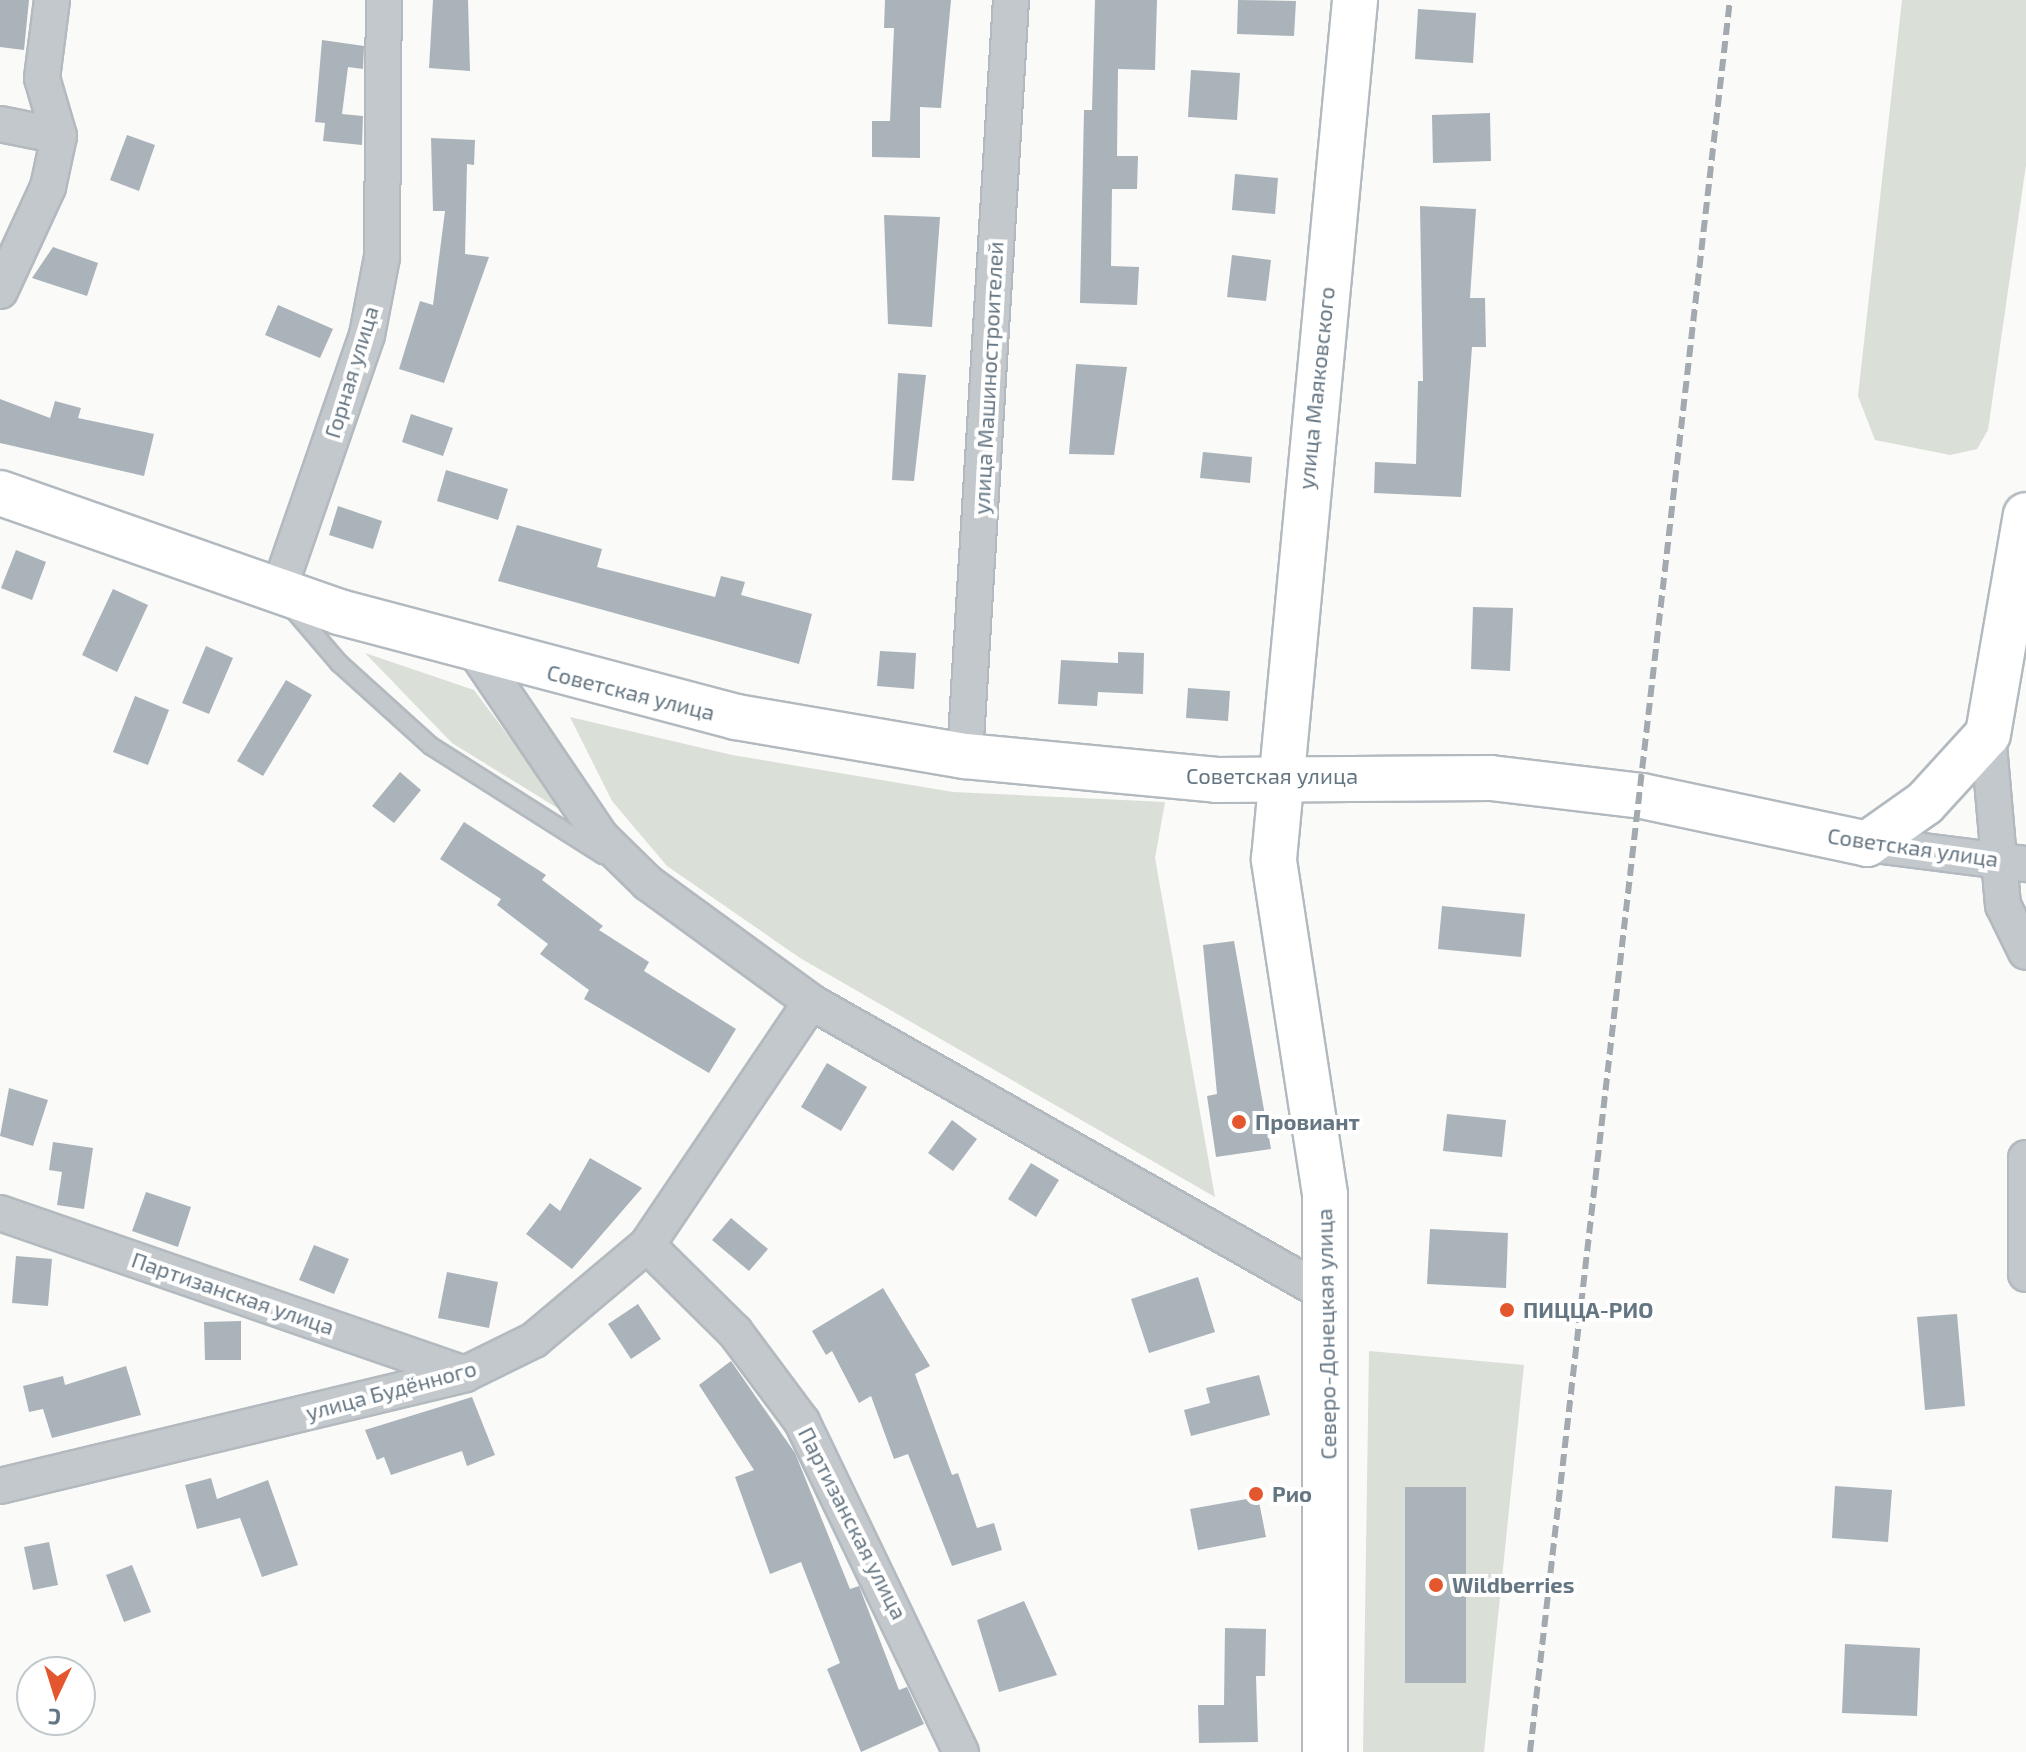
<!DOCTYPE html>
<meta charset="utf-8">
<style>
body{margin:0}
#map{position:relative;width:2026px;height:1752px;overflow:hidden;background:#fafaf8;font-family:"Exo 2",sans-serif}
div>[style]{position:absolute}
[style*='--x']{left:calc(var(--x)*1px);top:calc(var(--y)*1px);width:calc(var(--w)*1px);rotate:calc(var(--a)*1deg)}
.green>*{inset:0;background:#dadfd7}
.building>*{inset:0;background:#aab3b9}
.roads{filter:drop-shadow(2px 0 #b3babf) drop-shadow(-2px 0 #b3babf) drop-shadow(0 2px #b3babf) drop-shadow(0 -2px #b3babf)}
.lane>*{height:16px;margin:-8px;padding:0 8px;transform-origin:8px;border-radius:8px;background:#c3c8cc}
.street>*{height:34px;margin:-17px;padding:0 17px;transform-origin:17px;border-radius:17px;background:#c3c8cc}
.secondary>*{height:44px;margin:-22px;padding:0 22px;transform-origin:22px;border-radius:22px;background:#fff}
.rail>*{height:6px;margin-top:-3px;transform-origin:0;background:repeating-linear-gradient(90deg,#a2aab0 0 12px,transparent 0 18px)}
.dots>*{width:22px;height:22px;translate:-50% -50%;box-sizing:border-box;border:4px solid #fff;border-radius:50%}
span{translate:-50% -50%;white-space:nowrap;text-align:center;line-height:1.15;-webkit-text-stroke:8px #fff;paint-order:stroke}
.street-label{font-size:22px;color:#657683}
.poi-label{font-size:22px;color:#657683;font-weight:700}
.left{translate:0 -50%;text-align:left}
.north{position:absolute;left:16px;top:1656px;width:80px;height:80px;box-sizing:border-box;background:#fff;border:2px solid #c1c8cd;border-radius:50%;rotate:184deg;font-size:22px;font-weight:700;line-height:32px;text-align:center;color:#657683}
.north::after{content:'';display:block;margin:auto;width:28px;height:36px;background:#e4572e;clip-path:polygon(50% 0,100% 100%,50% 72%,0 100%)}
</style>
<div id="map">
<div class="green">
<div style="clip-path:polygon(1902px 0,2026px 0,2026px 165px,1988px 430px,1977px 449px,1950px 455px,1875px 440px,1858px 396px)"></div>
<div style="clip-path:polygon(365px 653px,474px 690px,567px 814px,452px 743px)"></div>
<div style="clip-path:polygon(570px 717px,732px 755px,953px 792px,1165px 802px,1155px 858px,1215px 1197px,800px 958px,667px 866px,612px 801px)"></div>
<div style="clip-path:polygon(1369px 1351px,1524px 1365px,1484px 1752px,1363px 1752px)"></div>
</div>
<div class="building">
<div style="clip-path:polygon(0 0,29px 0,24px 50px,0 47px)"></div>
<div style="clip-path:polygon(433px 0,468px 0,470px 71px,429px 68px)"></div>
<div style="clip-path:polygon(885px 0,951px 0,941px 108px,920px 107px,920px 158px,872px 157px,872px 121px,890px 121px,894px 28px,884px 28px)"></div>
<div style="clip-path:polygon(1095px 0,1157px 0,1155px 70px,1118px 69px,1117px 156px,1138px 156px,1137px 189px,1112px 189px,1111px 266px,1139px 267px,1137px 305px,1080px 303px,1084px 110px,1092px 110px)"></div>
<div style="clip-path:polygon(1238px 0,1296px 1px,1294px 36px,1237px 34px)"></div>
<div style="clip-path:polygon(1418px 9px,1476px 13px,1473px 63px,1415px 59px)"></div>
<div style="clip-path:polygon(322px 40px,364px 46px,363px 69px,348px 67px,342px 114px,363px 116px,362px 145px,323px 141px,325px 123px,315px 122px)"></div>
<div style="clip-path:polygon(1191px 70px,1240px 73px,1237px 120px,1188px 117px)"></div>
<div style="clip-path:polygon(1490px 113px,1491px 161px,1433px 163px,1432px 115px)"></div>
<div style="clip-path:polygon(127px 135px,155px 145px,139px 191px,110px 180px)"></div>
<div style="clip-path:polygon(431px 138px,475px 140px,474px 165px,467px 164px,465px 254px,489px 257px,444px 383px,399px 369px,420px 301px,433px 305px,445px 211px,433px 211px)"></div>
<div style="clip-path:polygon(1235px 174px,1278px 178px,1275px 214px,1232px 210px)"></div>
<div style="clip-path:polygon(1420px 206px,1476px 209px,1470px 298px,1485px 298px,1486px 347px,1472px 347px,1461px 497px,1374px 493px,1375px 462px,1416px 464px,1418px 381px,1423px 381px)"></div>
<div style="clip-path:polygon(884px 215px,940px 217px,932px 327px,888px 324px)"></div>
<div style="clip-path:polygon(53px 247px,98px 263px,87px 296px,32px 278px)"></div>
<div style="clip-path:polygon(1232px 255px,1271px 260px,1266px 301px,1227px 297px)"></div>
<div style="clip-path:polygon(278px 305px,333px 329px,320px 358px,265px 335px)"></div>
<div style="clip-path:polygon(1076px 364px,1127px 367px,1114px 455px,1069px 454px)"></div>
<div style="clip-path:polygon(898px 373px,926px 375px,914px 481px,892px 480px)"></div>
<div style="clip-path:polygon(0 399px,50px 418px,55px 401px,81px 408px,78px 418px,154px 434px,144px 476px,0 443px)"></div>
<div style="clip-path:polygon(411px 414px,453px 428px,443px 456px,402px 442px)"></div>
<div style="clip-path:polygon(1203px 452px,1252px 457px,1250px 483px,1200px 478px)"></div>
<div style="clip-path:polygon(446px 470px,508px 489px,498px 520px,437px 501px)"></div>
<div style="clip-path:polygon(338px 506px,382px 521px,373px 549px,329px 535px)"></div>
<div style="clip-path:polygon(517px 525px,602px 549px,597px 567px,715px 597px,721px 576px,745px 582px,741px 595px,812px 614px,799px 664px,498px 581px)"></div>
<div style="clip-path:polygon(16px 550px,46px 562px,32px 600px,1px 588px)"></div>
<div style="clip-path:polygon(113px 589px,148px 605px,117px 672px,82px 655px)"></div>
<div style="clip-path:polygon(1473px 607px,1513px 608px,1510px 671px,1471px 669px)"></div>
<div style="clip-path:polygon(206px 646px,233px 658px,209px 714px,182px 703px)"></div>
<div style="clip-path:polygon(880px 651px,916px 653px,914px 689px,877px 686px)"></div>
<div style="clip-path:polygon(1118px 652px,1144px 653px,1143px 694px,1098px 692px,1097px 706px,1058px 704px,1061px 660px,1118px 663px)"></div>
<div style="clip-path:polygon(286px 680px,312px 695px,263px 776px,237px 761px)"></div>
<div style="clip-path:polygon(1188px 688px,1230px 691px,1228px 721px,1186px 718px)"></div>
<div style="clip-path:polygon(135px 696px,169px 710px,148px 765px,113px 752px)"></div>
<div style="clip-path:polygon(400px 772px,421px 790px,394px 823px,372px 806px)"></div>
<div style="clip-path:polygon(464px 822px,546px 875px,542px 880px,603px 926px,599px 930px,649px 962px,644px 971px,736px 1029px,709px 1073px,584px 999px,589px 990px,540px 954px,548px 944px,497px 905px,501px 899px,440px 859px)"></div>
<div style="clip-path:polygon(1442px 906px,1525px 914px,1521px 957px,1438px 949px)"></div>
<div style="clip-path:polygon(1234px 941px,1271px 1149px,1216px 1157px,1207px 1096px,1217px 1094px,1203px 945px)"></div>
<div style="clip-path:polygon(827px 1063px,867px 1087px,841px 1131px,801px 1107px)"></div>
<div style="clip-path:polygon(9px 1088px,48px 1100px,33px 1146px,0 1136px)"></div>
<div style="clip-path:polygon(1447px 1114px,1506px 1120px,1502px 1157px,1443px 1151px)"></div>
<div style="clip-path:polygon(952px 1120px,977px 1139px,953px 1171px,928px 1153px)"></div>
<div style="clip-path:polygon(53px 1142px,93px 1148px,84px 1209px,57px 1205px,62px 1172px,49px 1170px)"></div>
<div style="clip-path:polygon(590px 1158px,642px 1188px,572px 1269px,526px 1234px,550px 1203px,560px 1211px)"></div>
<div style="clip-path:polygon(1031px 1163px,1059px 1180px,1036px 1217px,1008px 1199px)"></div>
<div style="clip-path:polygon(146px 1192px,191px 1207px,178px 1247px,132px 1231px)"></div>
<div style="clip-path:polygon(731px 1218px,768px 1249px,749px 1271px,712px 1240px)"></div>
<div style="clip-path:polygon(1430px 1229px,1508px 1233px,1506px 1288px,1427px 1284px)"></div>
<div style="clip-path:polygon(314px 1245px,349px 1259px,334px 1294px,299px 1280px)"></div>
<div style="clip-path:polygon(16px 1256px,52px 1259px,48px 1306px,12px 1303px)"></div>
<div style="clip-path:polygon(447px 1272px,498px 1282px,489px 1328px,438px 1318px)"></div>
<div style="clip-path:polygon(1198px 1277px,1215px 1332px,1149px 1353px,1131px 1299px)"></div>
<div style="clip-path:polygon(883px 1288px,930px 1366px,915px 1374px,952px 1475px,958px 1473px,977px 1528px,994px 1523px,1002px 1550px,952px 1566px,908px 1454px,894px 1459px,871px 1396px,859px 1403px,832px 1351px,826px 1355px,812px 1331px)"></div>
<div style="clip-path:polygon(638px 1304px,661px 1339px,631px 1359px,608px 1324px)"></div>
<div style="clip-path:polygon(1957px 1314px,1965px 1406px,1925px 1410px,1917px 1317px)"></div>
<div style="clip-path:polygon(241px 1321px,241px 1360px,205px 1360px,204px 1322px)"></div>
<div style="clip-path:polygon(731px 1361px,795px 1453px,850px 1589px,859px 1586px,899px 1690px,907px 1687px,924px 1724px,861px 1752px,827px 1669px,840px 1663px,801px 1562px,770px 1574px,735px 1477px,754px 1470px,699px 1385px)"></div>
<div style="clip-path:polygon(126px 1366px,141px 1415px,52px 1438px,43px 1409px,29px 1412px,23px 1386px,63px 1376px,65px 1385px)"></div>
<div style="clip-path:polygon(1259px 1375px,1270px 1415px,1191px 1436px,1184px 1410px,1210px 1403px,1206px 1388px)"></div>
<div style="clip-path:polygon(472px 1397px,495px 1455px,467px 1466px,462px 1451px,391px 1475px,384px 1457px,377px 1460px,365px 1430px)"></div>
<div style="clip-path:polygon(211px 1478px,217px 1499px,268px 1480px,298px 1565px,262px 1577px,240px 1518px,197px 1529px,185px 1485px)"></div>
<div style="clip-path:polygon(1835px 1486px,1892px 1490px,1888px 1542px,1832px 1538px)"></div>
<div style="clip-path:polygon(1405px 1487px,1466px 1487px,1466px 1683px,1405px 1683px)"></div>
<div style="clip-path:polygon(1258px 1497px,1266px 1537px,1198px 1550px,1190px 1509px)"></div>
<div style="clip-path:polygon(49px 1542px,58px 1585px,33px 1590px,24px 1547px)"></div>
<div style="clip-path:polygon(132px 1565px,151px 1612px,124px 1622px,106px 1575px)"></div>
<div style="clip-path:polygon(1024px 1601px,1057px 1675px,999px 1692px,977px 1620px)"></div>
<div style="clip-path:polygon(1225px 1628px,1266px 1629px,1265px 1676px,1256px 1676px,1258px 1742px,1199px 1743px,1198px 1705px,1224px 1705px)"></div>
<div style="clip-path:polygon(1845px 1644px,1920px 1648px,1917px 1716px,1842px 1713px)"></div>
</div>
<div class="roads">
<div class="lane">
<div style="--x:291;--y:607;--w:74;--a:49.4"></div>
<div style="--x:339;--y:663;--w:124;--a:42.1"></div>
<div style="--x:431;--y:746;--w:204;--a:32.4"></div>
</div>
<div class="street">
<div style="--x:0;--y:124;--w:60;--a:11.5"></div>
<div style="--x:0;--y:291;--w:115;--a:-65.2"></div>
<div style="--x:48;--y:187;--w:52;--a:-77.8"></div>
<div style="--x:59;--y:136;--w:60;--a:-106.3"></div>
<div style="--x:42;--y:78;--w:79;--a:-82.7"></div>
<div style="--x:278;--y:592;--w:272;--a:-70.9"></div>
<div style="--x:367;--y:335;--w:79;--a:-79.1"></div>
<div style="--x:382;--y:257;--w:257;--a:-89.6"></div>
<div style="--x:475;--y:651;--w:225;--a:55.9"></div>
<div style="--x:601;--y:837;--w:66;--a:44.4"></div>
<div style="--x:648;--y:883;--w:202;--a:36.1"></div>
<div style="--x:811;--y:1002;--w:596;--a:29.53"></div>
<div style="--x:1988;--y:734;--w:172;--a:85"></div>
<div style="--x:2003;--y:905;--w:52;--a:63.9"></div>
<div style="--x:965;--y:756;--w:757;--a:-86.52"></div>
<div style="--x:1867;--y:844;--w:160;--a:7.2"></div>
<div style="--x:2026;--y:1158;--w:116;--a:90"></div>
<div style="--x:0;--y:1213;--w:492;--a:19.1"></div>
<div style="--x:647;--y:1245;--w:124;--a:44.7"></div>
<div style="--x:735;--y:1332;--w:112;--a:53.3"></div>
<div style="--x:802;--y:1422;--w:366;--a:64.3"></div>
<div style="--x:0;--y:1486;--w:478;--a:-13.5"></div>
<div style="--x:465;--y:1374;--w:77;--a:-26.2"></div>
<div style="--x:534;--y:1340;--w:148;--a:-40.1"></div>
<div style="--x:647;--y:1245;--w:293;--a:-56"></div>
</div>
<div class="secondary">
<div style="--x:0;--y:493;--w:359;--a:19.3"></div>
<div style="--x:339;--y:612;--w:411;--a:14.8"></div>
<div style="--x:736;--y:717;--w:232;--a:9.7"></div>
<div style="--x:965;--y:756;--w:253;--a:5.4"></div>
<div style="--x:1217;--y:780;--w:274;--a:-0.4"></div>
<div style="--x:1491;--y:778;--w:152;--a:6.8"></div>
<div style="--x:1642;--y:796;--w:230;--a:12"></div>
<div style="--x:1867;--y:844;--w:71;--a:-35.3"></div>
<div style="--x:1925;--y:803;--w:93;--a:-47.6"></div>
<div style="--x:1988;--y:734;--w:222;--a:-80.2"></div>
<div style="--x:1325;--y:1752;--w:558;--a:-90"></div>
<div style="--x:1325;--y:1194;--w:339;--a:-98.7"></div>
<div style="--x:1274;--y:859;--w:863;--a:-84.61"></div>
</div>
</div>
<div class="rail">
<div style="--x:1530;--y:1752;--w:1763;--a:-83.49"></div>
</div>
<div class="dots">
<div style="left:1239px;top:1122px;background:#e4572e"></div>
<div style="left:1507px;top:1310px;background:#e4572e"></div>
<div style="left:1256px;top:1494px;background:#e4572e"></div>
<div style="left:1436px;top:1585px;background:#e4572e"></div>
</div>
<div class="street-label">
<span style="left:351px;top:372px;rotate:-73deg">Горная улица</span>
<span style="left:988px;top:378px;rotate:-87deg">улица Машиностроителей</span>
<span style="left:1316px;top:388px;rotate:-84deg">улица Маяковского</span>
<span style="left:631px;top:692px;rotate:14deg">Советская улица</span>
<span style="left:1272px;top:776px">Советская улица</span>
<span style="left:1913px;top:847px;rotate:8deg">Советская улица</span>
<span style="left:233px;top:1293px;rotate:19deg">Партизанская улица</span>
<span style="left:1326px;top:1334px;rotate:-91deg">Северо-Донецкая улица</span>
<span style="left:391px;top:1390px;rotate:-15deg">улица Будённого</span>
<span style="left:853px;top:1523px;rotate:63deg">Партизанская улица</span>
</div>
<div class="poi-label">
<span class="left" style="left:1255px;top:1122px">Провиант</span>
<span class="left" style="left:1523px;top:1310px">ПИЦЦА-РИО</span>
<span class="left" style="left:1272px;top:1494px">Рио</span>
<span class="left" style="left:1452px;top:1585px">Wildberries</span>
</div>
<div class="north">С</div>
</div>
